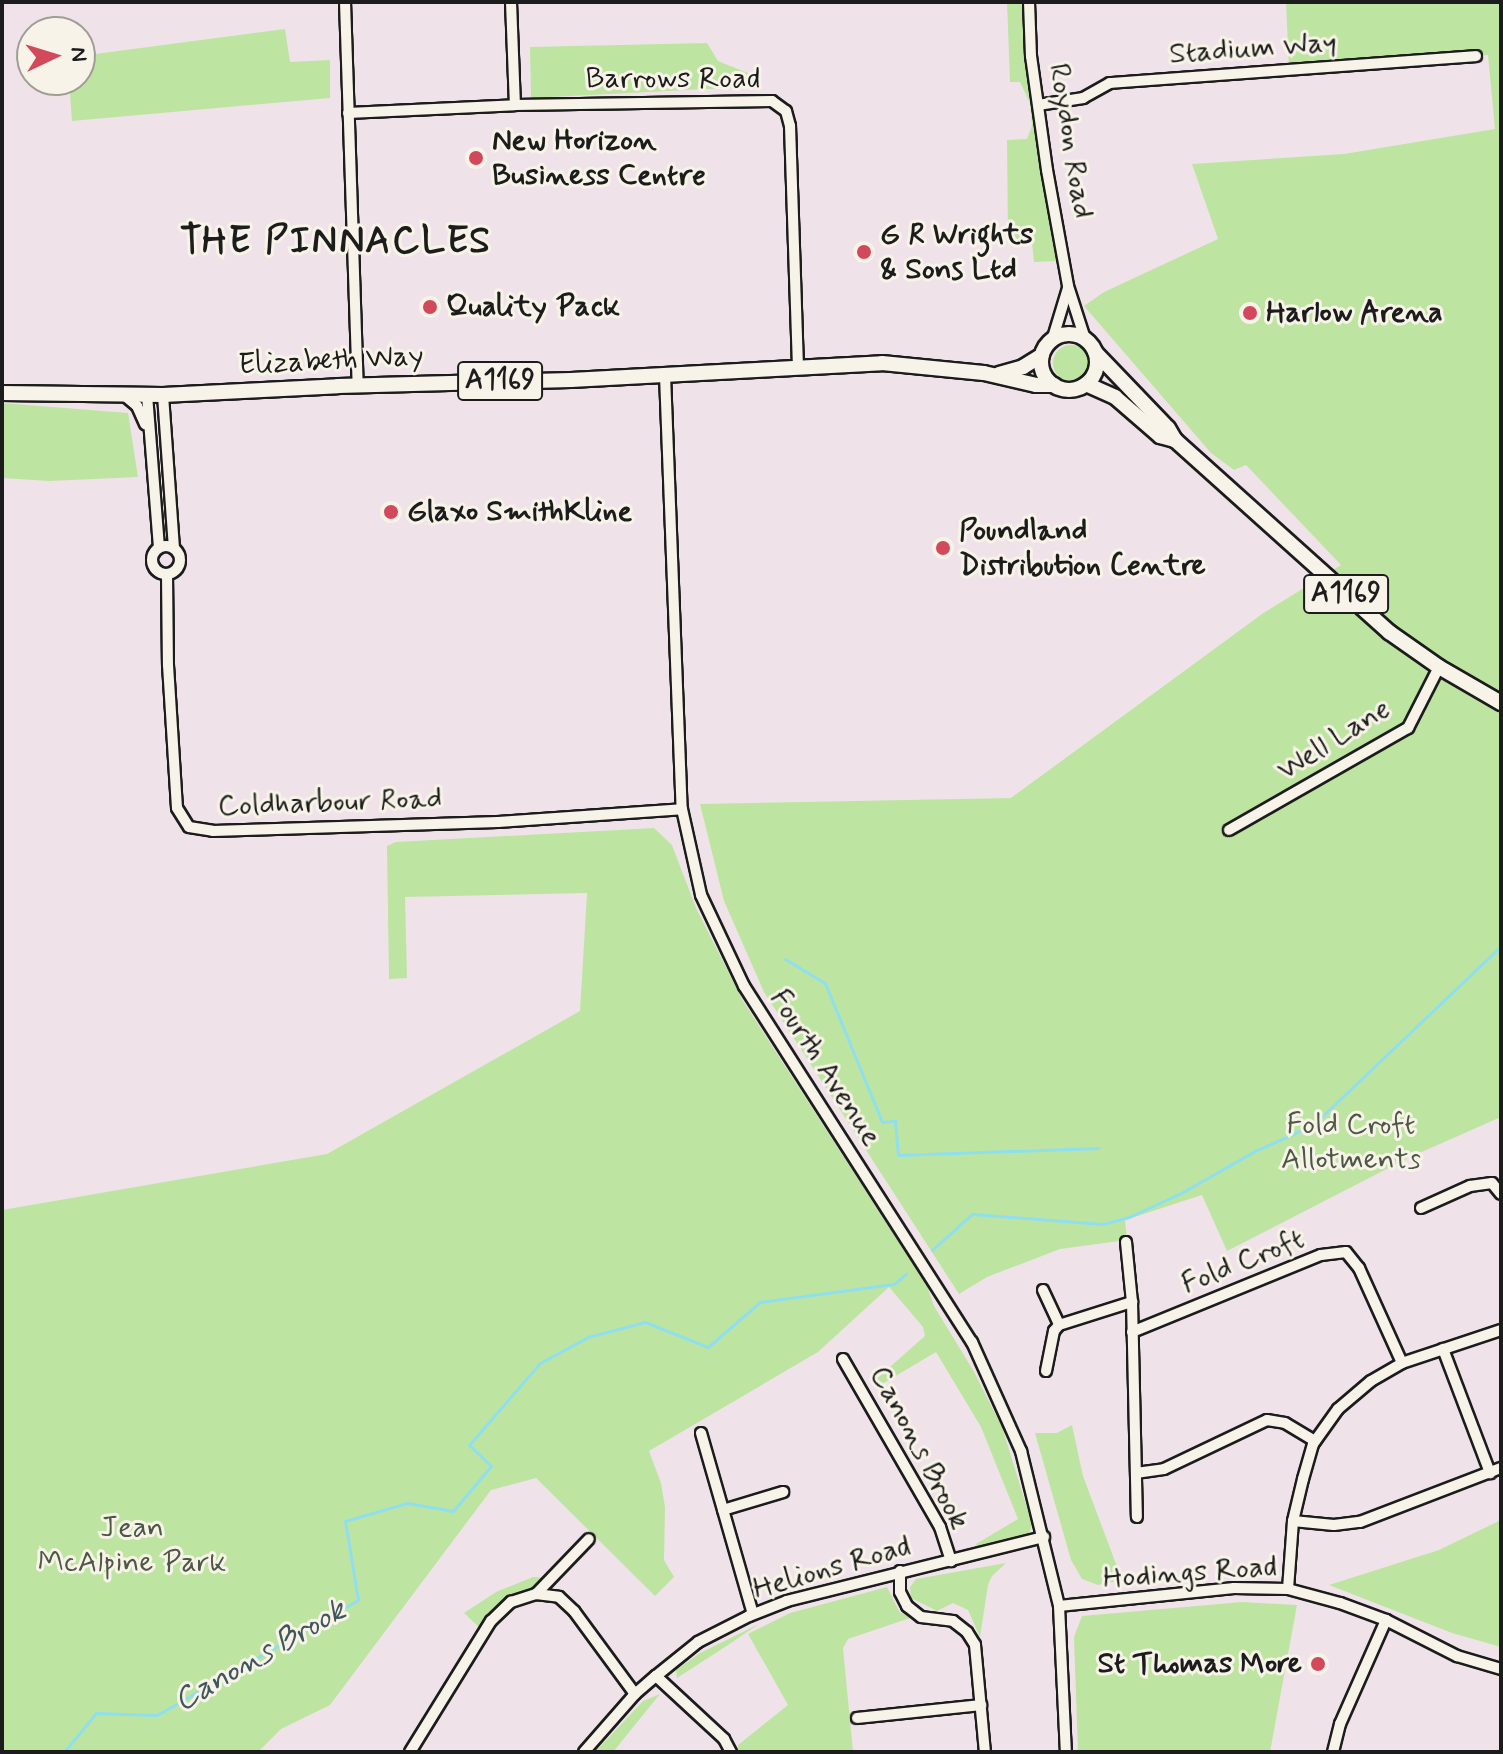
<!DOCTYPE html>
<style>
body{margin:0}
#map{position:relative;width:1503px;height:1754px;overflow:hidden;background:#efe3e9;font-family:Mynerve,sans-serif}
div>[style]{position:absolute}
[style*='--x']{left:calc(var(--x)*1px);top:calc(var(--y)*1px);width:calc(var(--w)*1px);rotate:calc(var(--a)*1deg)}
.green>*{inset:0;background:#bde5a1}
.round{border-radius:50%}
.stream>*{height:3px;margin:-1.5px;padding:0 1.5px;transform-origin:1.5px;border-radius:1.5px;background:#90dfef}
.roads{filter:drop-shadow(2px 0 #1c1c1c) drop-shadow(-2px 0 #1c1c1c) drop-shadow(0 2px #1c1c1c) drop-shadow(0 -2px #1c1c1c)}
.minor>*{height:10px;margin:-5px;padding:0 5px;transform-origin:5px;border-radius:5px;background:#f7f3e8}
.minor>.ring{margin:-5px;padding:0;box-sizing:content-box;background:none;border:10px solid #f7f3e8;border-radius:50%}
.major>*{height:14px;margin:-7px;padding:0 7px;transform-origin:7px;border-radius:7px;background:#f7f3e8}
.major>.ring{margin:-7px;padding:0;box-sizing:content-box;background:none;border:14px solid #f7f3e8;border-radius:50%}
.dots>*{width:22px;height:22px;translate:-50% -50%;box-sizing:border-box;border:4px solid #f7f3e8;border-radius:50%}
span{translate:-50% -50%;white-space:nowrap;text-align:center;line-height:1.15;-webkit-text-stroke:6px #f7f3e8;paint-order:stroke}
.shield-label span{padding:2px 6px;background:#f7f3e8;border:2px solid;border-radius:6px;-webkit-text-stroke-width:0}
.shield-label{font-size:28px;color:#1c1c1c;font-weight:700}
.street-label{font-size:30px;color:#1c1c1c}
.poi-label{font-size:30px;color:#1c1c1c;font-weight:700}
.left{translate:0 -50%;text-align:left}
.right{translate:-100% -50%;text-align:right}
.park-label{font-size:30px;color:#4c5844}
.water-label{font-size:32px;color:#3f565b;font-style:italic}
.district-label{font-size:38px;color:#1c1c1c;font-weight:700;letter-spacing:2px}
.frame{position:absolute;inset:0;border:4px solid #1c1c1c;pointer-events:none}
.north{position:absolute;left:16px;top:16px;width:80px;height:80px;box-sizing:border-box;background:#f7f3e8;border:2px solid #9f9d96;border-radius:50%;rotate:86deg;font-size:22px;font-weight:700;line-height:32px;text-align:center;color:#1c1c1c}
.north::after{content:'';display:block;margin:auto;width:28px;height:36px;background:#d1495b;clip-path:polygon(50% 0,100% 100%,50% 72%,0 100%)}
</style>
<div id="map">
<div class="green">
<div style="clip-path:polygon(1007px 2px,1024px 2px,1058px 261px,1034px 262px,1032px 243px,1008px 241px,1007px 140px,1027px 139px,1032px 126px,1030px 103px,1020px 82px,1010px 82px)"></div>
<div style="clip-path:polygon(1286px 2px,1501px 2px,1501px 1117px,1408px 1158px,1227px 1251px,1202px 1195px,1125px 1220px,1127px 1240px,1060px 1249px,987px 1277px,959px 1294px,764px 992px,724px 901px,700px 804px,1011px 798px,1262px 614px,1341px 565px,1246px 465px,1234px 470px,1211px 453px,1084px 306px,1104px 292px,1218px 239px,1192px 164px,1344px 154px,1495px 129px,1488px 55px,1289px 70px)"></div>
<div style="clip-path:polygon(285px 29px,290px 62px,330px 60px,330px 98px,72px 121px,69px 80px,80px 80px,80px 56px)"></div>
<div style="clip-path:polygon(707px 43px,718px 61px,750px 74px,746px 87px,531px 98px,530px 47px)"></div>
<div class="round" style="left:1053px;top:345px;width:36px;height:36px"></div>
<div style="clip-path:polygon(2px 403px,128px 413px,138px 477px,49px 481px,2px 478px)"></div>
<div style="clip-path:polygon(654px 828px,672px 845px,696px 908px,743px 1001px,927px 1286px,934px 1306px,973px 1370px,1002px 1427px,1032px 1524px,1029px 1535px,977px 1547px,976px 1544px,1018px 1519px,981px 1427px,936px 1352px,877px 1387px,874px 1381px,925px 1336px,923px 1327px,889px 1287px,818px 1352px,649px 1451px,661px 1483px,665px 1507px,664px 1560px,674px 1577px,655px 1596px,536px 1478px,491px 1490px,330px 1705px,281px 1729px,258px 1752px,2px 1752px,2px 1210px,327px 1154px,580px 1011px,587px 893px,405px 897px,407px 978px,389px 979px,387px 846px,396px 842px)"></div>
<div style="clip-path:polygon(1072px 1425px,1083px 1476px,1122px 1580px,1098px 1585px,1082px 1579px,1071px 1560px,1035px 1433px,1057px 1433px)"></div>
<div style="clip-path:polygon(1501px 1520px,1501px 1647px,1452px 1633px,1329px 1585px,1439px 1550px)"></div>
<div style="clip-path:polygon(1006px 1563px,992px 1576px,988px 1585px,980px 1637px,968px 1610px,953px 1603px,937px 1611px,911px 1598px,910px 1587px,916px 1579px)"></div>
<div style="clip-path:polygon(533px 1577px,545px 1578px,533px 1593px,481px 1629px,464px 1613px,496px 1592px)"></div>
<div style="clip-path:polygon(887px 1587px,900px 1613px,916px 1616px,848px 1639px,843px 1648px,853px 1752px,738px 1752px,738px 1745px,788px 1705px,748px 1634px,790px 1613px)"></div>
<div style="clip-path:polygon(1242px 1602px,1297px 1605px,1270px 1752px,1078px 1752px,1074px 1637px,1082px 1616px)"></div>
<div style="clip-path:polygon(759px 1624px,731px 1643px,677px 1678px,676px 1670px,700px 1653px)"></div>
<div style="clip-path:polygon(660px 1694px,613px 1752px,595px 1752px,643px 1701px)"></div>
</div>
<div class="stream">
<div style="--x:785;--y:959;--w:47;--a:31"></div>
<div style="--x:825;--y:983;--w:150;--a:67.7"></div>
<div style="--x:882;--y:1122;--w:13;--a:-4"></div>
<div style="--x:895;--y:1121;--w:34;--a:85"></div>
<div style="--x:898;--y:1155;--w:201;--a:-2"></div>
<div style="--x:932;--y:1250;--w:54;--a:-42"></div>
<div style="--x:972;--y:1214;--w:131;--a:4.4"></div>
<div style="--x:1103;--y:1224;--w:27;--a:-15"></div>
<div style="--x:1129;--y:1217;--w:60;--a:-24.8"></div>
<div style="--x:1183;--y:1192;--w:83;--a:-29.7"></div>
<div style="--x:1255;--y:1151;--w:64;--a:-24.1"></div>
<div style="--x:1313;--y:1125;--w:260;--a:-43.6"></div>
<div style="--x:64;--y:1752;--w:50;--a:-50.6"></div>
<div style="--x:96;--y:1713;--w:61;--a:1.9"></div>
<div style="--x:157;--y:1715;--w:232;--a:-29.8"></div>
<div style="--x:358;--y:1600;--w:80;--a:-99.3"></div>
<div style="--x:345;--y:1521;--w:65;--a:-16.2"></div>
<div style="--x:407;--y:1503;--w:47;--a:9.9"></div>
<div style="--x:453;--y:1511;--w:59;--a:-49.8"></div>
<div style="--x:491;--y:1466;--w:30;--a:-136"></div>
<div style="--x:469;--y:1445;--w:108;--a:-49.1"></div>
<div style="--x:540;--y:1363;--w:55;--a:-28.4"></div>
<div style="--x:588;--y:1337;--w:59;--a:-14.7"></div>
<div style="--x:645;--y:1322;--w:68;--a:21.6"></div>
<div style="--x:708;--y:1347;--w:69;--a:-40.9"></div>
<div style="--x:760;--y:1302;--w:135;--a:-7.7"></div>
<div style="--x:894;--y:1284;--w:16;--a:-40"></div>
</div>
<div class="roads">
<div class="minor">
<div style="--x:345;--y:2;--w:383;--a:88.1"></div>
<div style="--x:511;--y:2;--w:103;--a:87.8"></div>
<div style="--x:1029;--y:2;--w:54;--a:87.9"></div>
<div style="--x:1031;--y:56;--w:115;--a:82"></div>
<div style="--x:1047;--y:170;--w:118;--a:79.7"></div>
<div style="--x:1068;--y:286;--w:56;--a:72.2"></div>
<div style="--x:1038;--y:105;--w:46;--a:-8.8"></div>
<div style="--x:1083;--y:98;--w:31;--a:-29"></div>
<div style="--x:1110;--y:83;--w:367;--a:-4.2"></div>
<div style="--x:348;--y:113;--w:167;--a:-2.7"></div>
<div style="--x:515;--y:105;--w:257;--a:-0.9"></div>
<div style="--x:772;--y:101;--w:17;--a:36"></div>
<div style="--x:786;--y:111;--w:16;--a:75"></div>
<div style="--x:790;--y:126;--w:242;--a:88.1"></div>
<div style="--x:1052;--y:341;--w:55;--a:-73.2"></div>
<div style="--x:665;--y:375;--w:434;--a:87.8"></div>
<div style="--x:682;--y:809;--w:88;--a:77.5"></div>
<div style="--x:701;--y:895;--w:101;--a:64.7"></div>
<div style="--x:744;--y:986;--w:423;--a:57.4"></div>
<div style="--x:972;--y:1342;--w:120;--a:65.8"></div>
<div style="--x:1021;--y:1451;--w:160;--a:76.2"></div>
<div style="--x:1059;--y:1606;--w:146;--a:87.3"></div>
<div style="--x:147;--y:395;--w:153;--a:85.5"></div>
<div style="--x:163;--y:395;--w:153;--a:85.9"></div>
<div style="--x:125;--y:396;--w:16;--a:40"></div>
<div style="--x:137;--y:406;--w:20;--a:66"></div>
<div class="ring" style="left:152px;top:546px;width:18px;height:18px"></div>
<div style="--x:167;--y:574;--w:91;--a:89.4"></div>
<div style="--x:168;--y:665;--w:143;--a:86.4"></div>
<div style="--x:177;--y:808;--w:22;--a:58"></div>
<div style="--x:189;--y:827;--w:24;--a:9"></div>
<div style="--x:213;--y:831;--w:285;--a:-1.8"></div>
<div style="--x:498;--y:822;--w:184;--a:-4"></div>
<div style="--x:1229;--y:830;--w:206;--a:-29.7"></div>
<div style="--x:1408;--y:728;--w:68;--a:-63.1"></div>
<div style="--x:1421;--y:1208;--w:54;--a:-24.2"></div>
<div style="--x:1470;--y:1186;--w:22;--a:-8"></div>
<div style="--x:1492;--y:1183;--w:14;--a:51"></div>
<div style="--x:1126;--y:1242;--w:60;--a:84.3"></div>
<div style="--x:1132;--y:1302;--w:215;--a:88.7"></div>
<div style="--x:1043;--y:1290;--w:38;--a:65"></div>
<div style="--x:1132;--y:1332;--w:204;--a:-22.2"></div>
<div style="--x:1321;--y:1255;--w:25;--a:-7"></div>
<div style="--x:1346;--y:1252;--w:21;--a:51"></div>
<div style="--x:1359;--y:1268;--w:104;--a:65.6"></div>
<div style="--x:1443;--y:1349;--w:133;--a:69.2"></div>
<div style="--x:843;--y:1359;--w:194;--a:60"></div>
<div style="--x:940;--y:1527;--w:36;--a:72"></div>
<div style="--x:1046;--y:1371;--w:41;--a:-78.7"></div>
<div style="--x:1054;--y:1331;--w:8;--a:-50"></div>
<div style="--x:1059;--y:1325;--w:77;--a:-17.5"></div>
<div style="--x:701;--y:1433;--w:188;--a:74"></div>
<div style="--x:1136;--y:1473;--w:28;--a:-8"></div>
<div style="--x:1164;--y:1469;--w:114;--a:-25.4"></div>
<div style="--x:1267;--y:1420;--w:18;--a:9"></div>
<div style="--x:1285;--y:1423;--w:35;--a:31"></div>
<div style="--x:723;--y:1510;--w:63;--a:-16.7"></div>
<div style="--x:1293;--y:1521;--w:41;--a:5.6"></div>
<div style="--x:1334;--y:1525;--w:26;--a:-7"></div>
<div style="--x:1360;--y:1522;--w:151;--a:-21"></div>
<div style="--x:900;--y:1571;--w:21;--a:90"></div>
<div style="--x:900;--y:1592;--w:16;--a:63"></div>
<div style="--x:907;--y:1606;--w:18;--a:38"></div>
<div style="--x:921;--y:1617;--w:32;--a:7"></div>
<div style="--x:953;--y:1621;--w:18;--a:38"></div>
<div style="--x:967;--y:1632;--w:15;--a:58"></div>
<div style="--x:975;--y:1645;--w:107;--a:84.7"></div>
<div style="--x:1288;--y:1589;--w:68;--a:-85.8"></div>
<div style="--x:1293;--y:1521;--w:43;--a:-76.6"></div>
<div style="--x:1303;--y:1479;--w:36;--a:-74"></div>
<div style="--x:1313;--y:1444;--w:43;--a:-54.5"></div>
<div style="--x:1338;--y:1409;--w:43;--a:-40.3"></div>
<div style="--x:1371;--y:1381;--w:36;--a:-30"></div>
<div style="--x:1402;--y:1363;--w:104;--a:-18.4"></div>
<div style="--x:536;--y:1594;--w:76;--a:-46.1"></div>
<div style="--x:1059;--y:1606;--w:176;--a:-5.9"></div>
<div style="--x:1234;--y:1588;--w:54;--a:1.1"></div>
<div style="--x:1288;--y:1589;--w:54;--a:15.1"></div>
<div style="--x:1340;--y:1603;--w:49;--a:20.3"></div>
<div style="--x:1386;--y:1620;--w:80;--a:26.9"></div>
<div style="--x:1457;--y:1656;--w:46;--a:16.5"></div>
<div style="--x:656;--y:1676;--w:93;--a:42.8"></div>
<div style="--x:724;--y:1739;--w:15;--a:62"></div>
<div style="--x:857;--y:1718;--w:125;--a:-6"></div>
<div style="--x:410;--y:1752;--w:154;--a:-58.3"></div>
<div style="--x:491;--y:1621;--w:28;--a:-44"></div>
<div style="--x:511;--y:1602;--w:26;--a:-18"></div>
<div style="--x:536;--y:1594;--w:23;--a:7"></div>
<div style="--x:559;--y:1597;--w:21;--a:43"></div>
<div style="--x:574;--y:1611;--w:103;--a:53.7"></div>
<div style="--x:584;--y:1752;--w:77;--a:-48.7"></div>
<div style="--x:635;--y:1694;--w:28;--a:-41"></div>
<div style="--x:656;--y:1676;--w:54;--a:-39"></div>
<div style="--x:698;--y:1642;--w:57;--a:-27"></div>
<div style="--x:749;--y:1616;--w:41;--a:-21.5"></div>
<div style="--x:787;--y:1601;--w:265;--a:-14"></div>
<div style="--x:1333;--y:1752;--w:29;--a:-76"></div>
<div style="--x:1340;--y:1724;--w:114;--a:-66.1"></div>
</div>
<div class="major">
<div class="ring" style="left:1041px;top:334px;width:42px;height:42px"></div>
<div style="--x:1095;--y:352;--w:105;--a:46.2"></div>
<div style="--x:1168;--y:428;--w:14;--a:60"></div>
<div style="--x:1175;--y:440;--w:288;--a:41.9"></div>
<div style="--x:1389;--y:632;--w:61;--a:35"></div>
<div style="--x:1439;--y:667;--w:72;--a:30.1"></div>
<div style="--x:999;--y:374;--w:25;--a:-16"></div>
<div style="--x:1023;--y:367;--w:22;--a:-32"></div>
<div style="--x:1086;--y:384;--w:32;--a:24"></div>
<div style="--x:1115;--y:397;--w:60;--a:40.9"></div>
<div style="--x:1160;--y:436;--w:16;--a:15"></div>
<div style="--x:2;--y:393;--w:161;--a:0.7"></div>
<div style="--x:163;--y:395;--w:175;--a:-2.9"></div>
<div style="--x:338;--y:386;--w:233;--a:-1.5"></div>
<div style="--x:571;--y:380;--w:311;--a:-3.1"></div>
<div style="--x:882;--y:363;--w:102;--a:5.6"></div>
<div style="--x:984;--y:373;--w:53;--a:13"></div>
<div style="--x:1036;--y:385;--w:18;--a:0"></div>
</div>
</div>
<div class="dots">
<div style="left:476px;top:158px;background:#d1495b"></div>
<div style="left:864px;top:252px;background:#d1495b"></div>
<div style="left:430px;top:307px;background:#d1495b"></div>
<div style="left:1250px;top:313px;background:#d1495b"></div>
<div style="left:391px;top:512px;background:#d1495b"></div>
<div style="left:943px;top:548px;background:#d1495b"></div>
<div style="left:1318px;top:1664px;background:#d1495b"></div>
</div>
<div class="shield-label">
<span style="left:500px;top:381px">A1169</span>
<span style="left:1346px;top:594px">A1169</span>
</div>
<div class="street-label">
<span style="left:1253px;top:49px;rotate:-4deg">Stadium Way</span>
<span style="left:673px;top:79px">Barrows Road</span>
<span style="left:1070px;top:141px;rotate:81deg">Roydon Road</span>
<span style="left:331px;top:361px;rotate:-3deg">Elizabeth Way</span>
<span style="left:1334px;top:740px;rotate:-32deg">Well Lane</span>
<span style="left:330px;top:803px;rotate:-2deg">Coldharbour Road</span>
<span style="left:825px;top:1068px;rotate:57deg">Fourth Avenue</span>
<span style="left:1243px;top:1262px;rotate:-22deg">Fold Croft</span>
<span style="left:919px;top:1448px;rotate:62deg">Canons Brook</span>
<span style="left:832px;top:1568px;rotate:-16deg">Helions Road</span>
<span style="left:1190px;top:1573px;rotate:-4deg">Hodings Road</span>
</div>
<div class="poi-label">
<span class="left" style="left:492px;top:158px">New Horizon<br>Business Centre</span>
<span class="left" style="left:880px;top:252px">G R Wrights<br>&amp; Sons Ltd</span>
<span class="left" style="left:446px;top:307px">Quality Pack</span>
<span class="left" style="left:1266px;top:313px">Harlow Arena</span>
<span class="left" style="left:407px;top:512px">Glaxo SmithKline</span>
<span class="left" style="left:959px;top:548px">Poundland<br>Distribution Centre</span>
<span class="right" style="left:1302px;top:1664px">St Thomas More</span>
</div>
<div class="park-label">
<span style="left:1351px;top:1142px">Fold Croft<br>Allotments</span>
<span style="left:132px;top:1545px">Jean<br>McAlpine Park</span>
</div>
<div class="water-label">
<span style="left:260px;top:1656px;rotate:-30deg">Canons Brook</span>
</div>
<div class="district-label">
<span style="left:336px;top:242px">THE PINNACLES</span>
</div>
<div class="frame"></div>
<div class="north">N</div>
</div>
